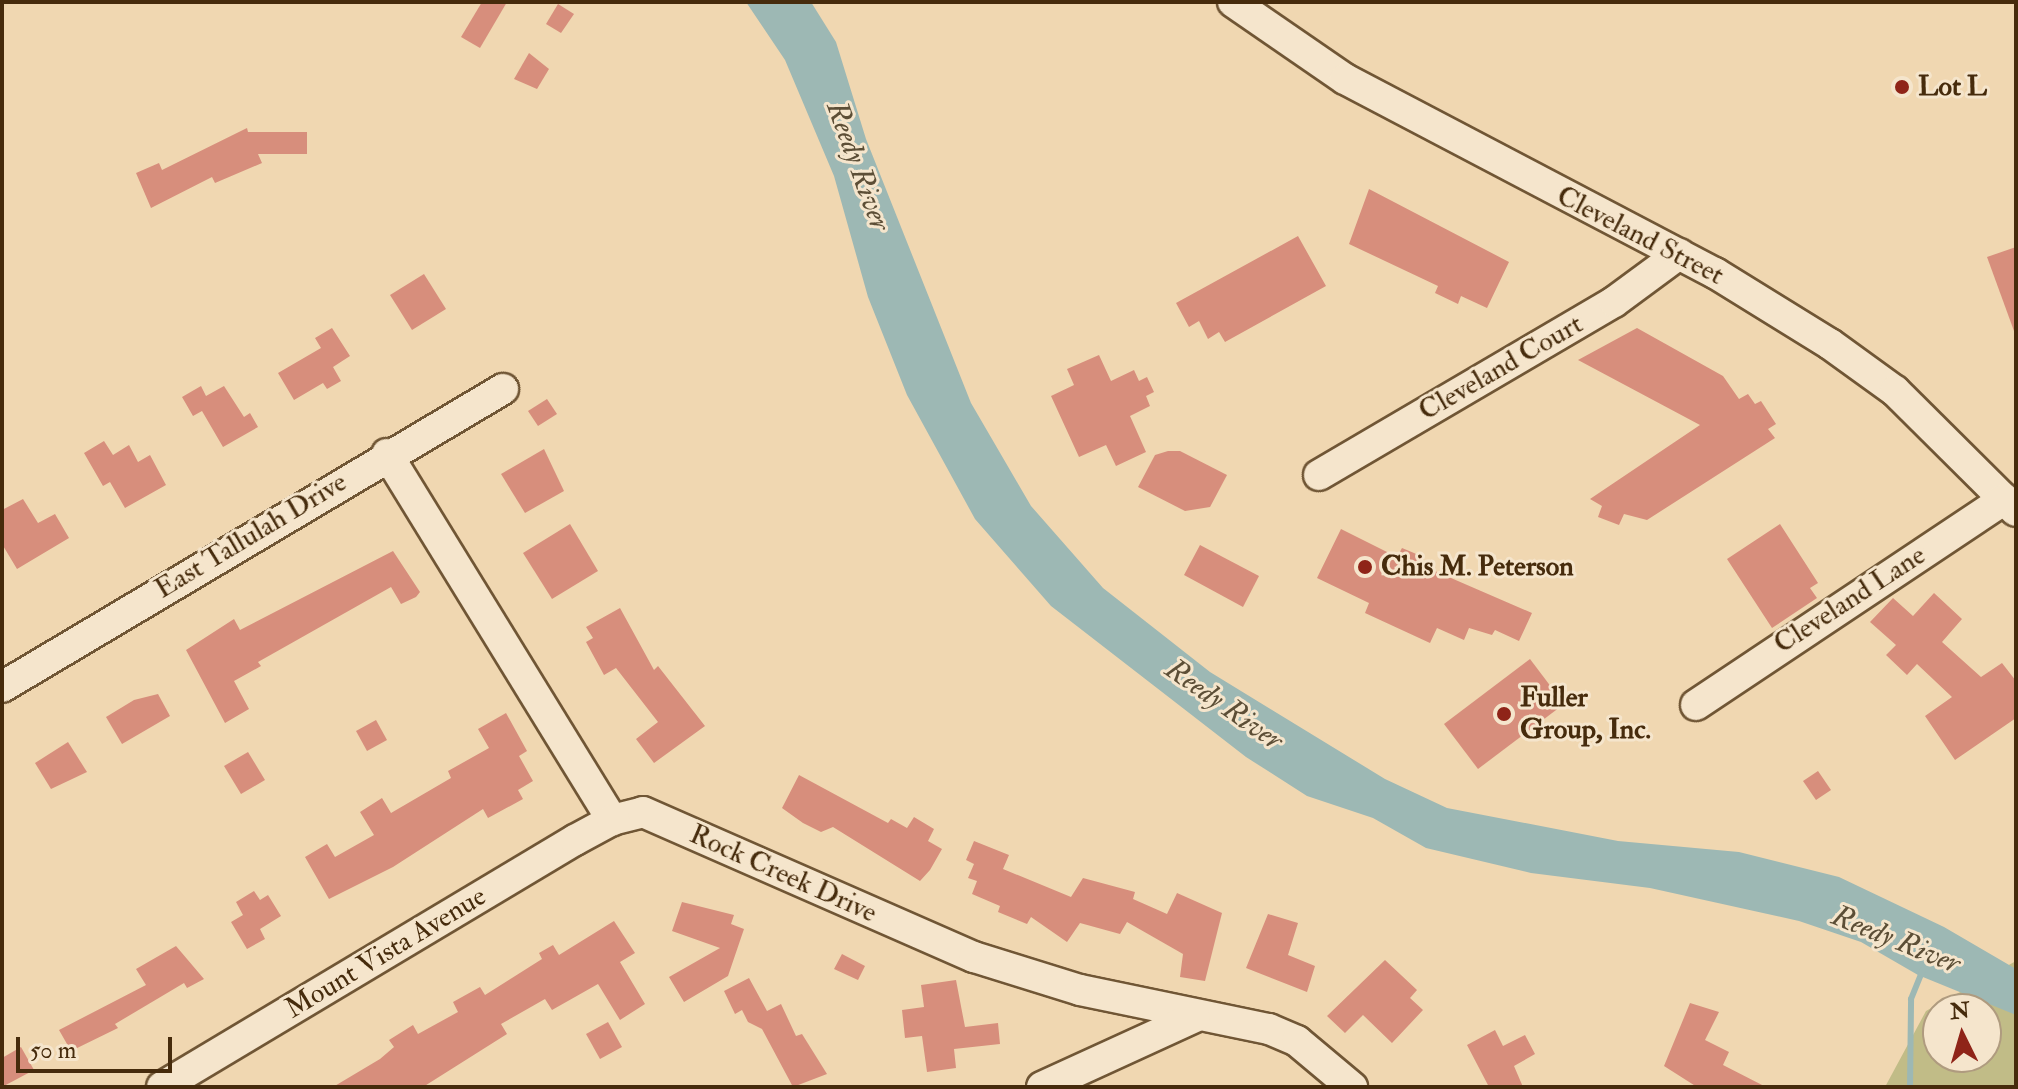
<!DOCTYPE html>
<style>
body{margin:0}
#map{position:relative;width:2018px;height:1089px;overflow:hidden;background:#f0d7b1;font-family:"IM FELL Double Pica",serif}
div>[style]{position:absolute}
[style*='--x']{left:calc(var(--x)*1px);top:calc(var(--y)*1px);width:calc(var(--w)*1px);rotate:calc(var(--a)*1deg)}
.green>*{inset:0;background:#c1bc87}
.water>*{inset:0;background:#9db8b4}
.stream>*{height:6px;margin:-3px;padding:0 3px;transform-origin:3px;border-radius:3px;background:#9db8b4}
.building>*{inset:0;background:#d78e7c}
.roads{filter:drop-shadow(2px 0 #705635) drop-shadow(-2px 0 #705635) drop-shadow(0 2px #705635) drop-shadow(0 -2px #705635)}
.minor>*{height:30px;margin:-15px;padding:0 15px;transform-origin:15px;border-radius:15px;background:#f5e5cc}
.dots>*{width:22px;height:22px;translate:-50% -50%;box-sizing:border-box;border:4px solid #f5e5cc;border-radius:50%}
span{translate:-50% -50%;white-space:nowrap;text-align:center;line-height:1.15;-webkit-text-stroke:6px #f5e5cc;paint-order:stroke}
.poi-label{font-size:28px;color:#462b0c;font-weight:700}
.left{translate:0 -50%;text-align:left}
.street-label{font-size:28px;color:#462b0c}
.water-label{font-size:30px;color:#5c4e36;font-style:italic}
.frame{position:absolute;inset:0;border:4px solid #462b0c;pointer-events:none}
.north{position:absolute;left:1922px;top:993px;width:80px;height:80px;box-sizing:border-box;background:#f5e5cc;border:2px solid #af9b7f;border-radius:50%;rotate:355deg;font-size:22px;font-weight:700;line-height:32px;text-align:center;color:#462b0c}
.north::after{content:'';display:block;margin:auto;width:28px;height:36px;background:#8f2418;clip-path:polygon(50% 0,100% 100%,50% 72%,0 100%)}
.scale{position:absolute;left:16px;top:1037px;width:156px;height:36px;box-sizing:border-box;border:4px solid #462b0c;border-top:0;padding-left:10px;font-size:24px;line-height:28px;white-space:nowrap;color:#462b0c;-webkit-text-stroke:6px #f5e5cc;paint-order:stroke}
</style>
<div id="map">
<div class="green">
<div style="clip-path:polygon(evenodd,2016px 961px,2016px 1087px,1885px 1087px,1926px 1011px,2016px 961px,1938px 1009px,1986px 1009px,1986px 1057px,1938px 1057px,1938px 1009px)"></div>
</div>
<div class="water">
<div style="clip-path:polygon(746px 2px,811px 2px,836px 42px,866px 139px,971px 403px,1031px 506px,1103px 588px,1210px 672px,1385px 779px,1447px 808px,1618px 841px,1739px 852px,1839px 877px,1944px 927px,2016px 969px,2016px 1015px,1918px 975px,1861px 942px,1799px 921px,1650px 888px,1531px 873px,1426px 848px,1373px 818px,1307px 796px,1246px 757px,1051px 606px,975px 519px,907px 395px,868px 297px,834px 176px,785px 60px)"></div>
</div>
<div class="stream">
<div style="--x:1910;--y:1087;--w:88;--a:-89.3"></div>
<div style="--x:1911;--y:999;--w:31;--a:-68"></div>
</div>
<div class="building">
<div style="clip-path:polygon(482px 2px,507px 2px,480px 48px,461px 37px)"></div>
<div style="clip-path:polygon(558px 4px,574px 14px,561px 33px,546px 24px)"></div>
<div style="clip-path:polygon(529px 53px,549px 69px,537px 89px,514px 79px)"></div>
<div style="clip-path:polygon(247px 128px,248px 132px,307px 132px,307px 154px,258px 154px,262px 163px,215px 183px,212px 177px,151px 208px,136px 173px,159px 163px,162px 170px)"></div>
<div style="clip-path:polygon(1369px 189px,1509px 262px,1487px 308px,1461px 296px,1458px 304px,1435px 293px,1438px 286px,1349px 244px)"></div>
<div style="clip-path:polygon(1298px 236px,1326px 286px,1225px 342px,1219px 332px,1208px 339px,1199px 321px,1189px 327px,1176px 303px)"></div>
<div style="clip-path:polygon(2016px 247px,2016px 331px,2014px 331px,1987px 257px)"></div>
<div style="clip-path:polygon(424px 274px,446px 309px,412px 330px,390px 295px)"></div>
<div style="clip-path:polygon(332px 328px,350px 356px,333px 367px,341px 381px,327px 389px,323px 383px,294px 400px,278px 373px,321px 348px,315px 338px)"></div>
<div style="clip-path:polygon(1637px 328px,1723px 376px,1739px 399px,1748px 394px,1755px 404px,1761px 401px,1776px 424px,1768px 429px,1775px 438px,1647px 520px,1624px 514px,1619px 525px,1598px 517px,1602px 506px,1590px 499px,1700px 425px,1578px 360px)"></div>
<div style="clip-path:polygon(1099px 355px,1111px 381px,1134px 370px,1139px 381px,1147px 377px,1154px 392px,1146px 396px,1150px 406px,1130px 416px,1146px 452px,1116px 466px,1106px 445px,1079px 457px,1051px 396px,1074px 385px,1067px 369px)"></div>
<div style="clip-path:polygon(201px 386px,206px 396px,224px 386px,244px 417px,250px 413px,258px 427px,223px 447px,202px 411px,193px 416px,182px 397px)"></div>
<div style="clip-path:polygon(547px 399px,557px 414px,538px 426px,528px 411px)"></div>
<div style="clip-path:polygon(104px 441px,113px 455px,129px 445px,138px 462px,150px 455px,166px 485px,125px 508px,110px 482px,103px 486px,84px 453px)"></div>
<div style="clip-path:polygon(544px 449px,564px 491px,525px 513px,501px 474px)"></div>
<div style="clip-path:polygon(1168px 451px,1180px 451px,1227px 475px,1210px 507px,1185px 511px,1138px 487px,1155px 455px)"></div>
<div style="clip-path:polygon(23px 499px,38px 523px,55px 514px,69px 538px,17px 569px,2px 544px,2px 510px)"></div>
<div style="clip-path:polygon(570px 524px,598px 571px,552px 599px,523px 553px)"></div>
<div style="clip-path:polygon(1780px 524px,1818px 583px,1810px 588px,1817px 598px,1772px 628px,1727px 559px)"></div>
<div style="clip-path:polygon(1341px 529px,1397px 557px,1402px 548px,1414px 553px,1424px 558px,1421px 565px,1532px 613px,1519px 641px,1495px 630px,1492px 635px,1469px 628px,1464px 640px,1437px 628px,1430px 643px,1365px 613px,1369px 603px,1317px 578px)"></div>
<div style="clip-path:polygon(1200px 545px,1259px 576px,1243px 607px,1184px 575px)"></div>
<div style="clip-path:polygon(393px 551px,420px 592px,416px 597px,401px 604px,391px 587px,258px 662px,261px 666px,234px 681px,249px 709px,225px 723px,186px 650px,234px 619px,240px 630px)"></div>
<div style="clip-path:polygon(1934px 593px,1962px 619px,1942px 642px,1981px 677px,2002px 663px,2016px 681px,2016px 718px,1955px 760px,1925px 716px,1952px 697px,1917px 664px,1907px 675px,1886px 655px,1896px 645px,1870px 622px,1893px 598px,1913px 616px)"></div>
<div style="clip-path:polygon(620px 608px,654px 670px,658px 666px,705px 726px,654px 763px,636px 739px,658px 722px,616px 668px,604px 675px,586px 642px,593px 638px,586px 627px)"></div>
<div style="clip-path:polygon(1530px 659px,1564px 704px,1478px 769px,1444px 724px)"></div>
<div style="clip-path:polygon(158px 694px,170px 716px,122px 744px,106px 717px,134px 700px)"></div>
<div style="clip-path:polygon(506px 713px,527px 751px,519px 756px,533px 781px,518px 790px,523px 799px,488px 818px,483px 809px,393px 867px,329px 899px,305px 857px,327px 844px,335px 857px,374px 835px,360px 812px,382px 798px,391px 813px,451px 778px,448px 771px,489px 748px,478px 729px)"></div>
<div style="clip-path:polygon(376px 720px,387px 740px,367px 751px,356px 731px)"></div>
<div style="clip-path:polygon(68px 742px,87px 772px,51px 789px,35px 763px)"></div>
<div style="clip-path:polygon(248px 752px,265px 780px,241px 794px,224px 766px)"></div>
<div style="clip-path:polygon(1818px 771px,1831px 790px,1816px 800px,1803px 781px)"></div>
<div style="clip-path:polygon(799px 775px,888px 823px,891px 819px,907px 828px,914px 817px,934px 829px,928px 841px,942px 849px,930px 870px,920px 881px,833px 827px,821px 832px,803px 823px,782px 808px)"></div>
<div style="clip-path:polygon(974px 841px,1009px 855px,1003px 869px,1071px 897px,1083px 878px,1135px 892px,1133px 899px,1167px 914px,1177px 893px,1222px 913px,1205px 981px,1180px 977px,1183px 954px,1127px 922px,1120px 934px,1080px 923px,1067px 942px,1031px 917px,1027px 924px,998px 912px,1000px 906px,972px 894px,977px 881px,968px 878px,974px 864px,966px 860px)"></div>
<div style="clip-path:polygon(254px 891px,260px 900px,268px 895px,281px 916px,260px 929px,265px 939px,247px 949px,231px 922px,243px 915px,236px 902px)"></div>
<div style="clip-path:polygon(682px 902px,734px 915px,731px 924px,744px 929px,728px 976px,684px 1002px,669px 977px,720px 948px,672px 931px)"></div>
<div style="clip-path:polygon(1268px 914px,1298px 923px,1288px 955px,1315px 966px,1307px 992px,1246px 968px)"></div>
<div style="clip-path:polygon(614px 921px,635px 953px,620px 962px,645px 1004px,620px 1020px,598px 984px,552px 1010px,545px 999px,501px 1024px,507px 1034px,423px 1087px,333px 1087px,380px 1059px,394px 1047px,389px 1040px,413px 1025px,418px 1034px,458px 1012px,453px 1002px,480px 987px,485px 995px,542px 959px,539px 953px,553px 945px,559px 955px)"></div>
<div style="clip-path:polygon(176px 946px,204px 979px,187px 988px,184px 983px,115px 1024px,118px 1028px,71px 1051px,59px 1030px,146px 985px,136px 969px)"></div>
<div style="clip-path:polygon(842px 954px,865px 966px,858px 980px,834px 969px)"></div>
<div style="clip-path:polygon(1385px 960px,1417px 990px,1410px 998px,1423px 1010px,1392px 1043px,1363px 1015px,1345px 1033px,1327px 1016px)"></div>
<div style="clip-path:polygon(749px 978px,767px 1011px,781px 1004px,796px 1036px,802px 1034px,827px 1074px,793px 1087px,762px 1029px,748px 1022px,742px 1010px,735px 1014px,724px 991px)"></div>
<div style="clip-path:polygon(956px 980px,965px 1027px,998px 1023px,1000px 1044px,954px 1049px,956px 1068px,927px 1072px,922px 1036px,905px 1038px,902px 1010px,924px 1007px,921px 985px)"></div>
<div style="clip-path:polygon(1690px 1003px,1719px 1012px,1705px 1040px,1729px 1052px,1723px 1065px,1766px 1087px,1697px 1087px,1664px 1066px)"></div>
<div style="clip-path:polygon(608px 1022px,622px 1047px,600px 1059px,586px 1034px)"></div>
<div style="clip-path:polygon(1495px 1030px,1503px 1046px,1525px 1035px,1535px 1054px,1514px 1066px,1523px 1087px,1489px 1087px,1467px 1045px)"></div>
<div style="clip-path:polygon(21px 1047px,34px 1070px,2px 1087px,2px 1058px)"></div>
</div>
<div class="roads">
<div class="minor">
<div style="--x:1233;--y:2;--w:136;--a:34.5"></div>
<div style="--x:1345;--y:79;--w:418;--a:27.7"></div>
<div style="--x:1715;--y:273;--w:135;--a:31.7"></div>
<div style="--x:1830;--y:344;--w:80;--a:35.9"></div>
<div style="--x:1895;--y:391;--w:170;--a:44.8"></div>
<div style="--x:387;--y:454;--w:430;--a:58.4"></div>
<div style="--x:1319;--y:475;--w:342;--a:-30.4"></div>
<div style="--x:1614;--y:302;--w:81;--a:-36.4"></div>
<div style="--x:2;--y:687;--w:583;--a:-30.74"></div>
<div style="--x:1696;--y:705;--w:371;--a:-33.7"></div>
<div style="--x:162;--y:1087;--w:481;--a:-30.9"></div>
<div style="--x:575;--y:840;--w:42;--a:-28.4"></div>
<div style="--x:612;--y:820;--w:32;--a:-14"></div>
<div style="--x:643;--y:812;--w:361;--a:23.7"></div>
<div style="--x:974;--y:957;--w:111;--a:17.3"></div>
<div style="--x:1080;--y:990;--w:193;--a:11.7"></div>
<div style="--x:1269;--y:1029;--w:30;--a:23"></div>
<div style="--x:1297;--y:1041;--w:72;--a:39.9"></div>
<div style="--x:1042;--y:1087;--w:168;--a:-24.6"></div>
</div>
</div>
<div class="dots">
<div style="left:1902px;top:87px;background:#8f2418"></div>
<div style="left:1365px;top:567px;background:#8f2418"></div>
<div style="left:1504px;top:714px;background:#8f2418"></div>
</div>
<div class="poi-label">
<span class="left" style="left:1918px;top:87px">Lot L</span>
<span class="left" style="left:1381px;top:567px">Chis M. Peterson</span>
<span class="left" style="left:1520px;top:714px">Fuller<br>Group, Inc.</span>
</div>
<div class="street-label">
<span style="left:1640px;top:236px;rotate:27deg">Cleveland Street</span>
<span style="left:1501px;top:368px;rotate:-30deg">Cleveland Court</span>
<span style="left:251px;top:536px;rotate:-31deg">East Tallulah Drive</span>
<span style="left:1850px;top:600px;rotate:-33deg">Cleveland Lane</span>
<span style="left:783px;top:874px;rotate:24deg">Rock Creek Drive</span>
<span style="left:386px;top:953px;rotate:-31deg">Mount Vista Avenue</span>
</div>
<div class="water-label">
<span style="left:858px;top:166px;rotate:70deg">Reedy River</span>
<span style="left:1224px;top:705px;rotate:35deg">Reedy River</span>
<span style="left:1896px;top:940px;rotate:22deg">Reedy River</span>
</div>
<div class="frame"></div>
<div class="north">N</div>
<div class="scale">50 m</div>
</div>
